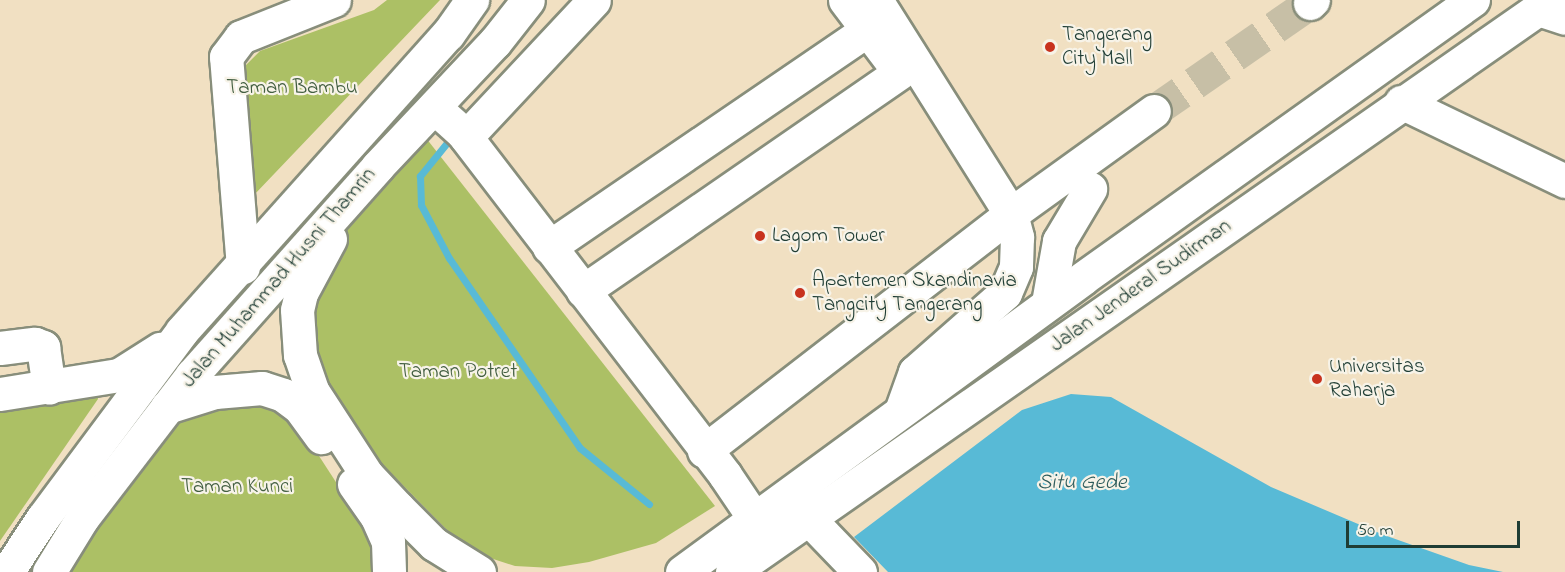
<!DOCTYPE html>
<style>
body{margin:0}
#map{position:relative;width:1565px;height:572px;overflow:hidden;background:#f1e0c2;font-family:"Indie Flower",sans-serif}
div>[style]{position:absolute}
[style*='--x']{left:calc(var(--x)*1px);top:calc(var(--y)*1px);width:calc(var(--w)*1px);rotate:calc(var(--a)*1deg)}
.green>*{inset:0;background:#acc065}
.water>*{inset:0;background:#58bad6}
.stream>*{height:7px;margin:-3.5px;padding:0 3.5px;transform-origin:3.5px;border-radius:3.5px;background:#58bad6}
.minor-tunnel>*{height:33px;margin-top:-16.5px;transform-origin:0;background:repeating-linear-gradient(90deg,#c7bfa6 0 33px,transparent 0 49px)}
.roads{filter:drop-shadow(2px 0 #888e7b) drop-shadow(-2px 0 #888e7b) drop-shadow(0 2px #888e7b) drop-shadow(0 -2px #888e7b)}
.minor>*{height:33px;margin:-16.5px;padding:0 16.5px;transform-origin:16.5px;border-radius:16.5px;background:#fff}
.major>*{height:33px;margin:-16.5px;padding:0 16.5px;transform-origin:16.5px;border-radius:16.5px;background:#fff}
.dots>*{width:16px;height:16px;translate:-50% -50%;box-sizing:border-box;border:3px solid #f7f3e8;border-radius:50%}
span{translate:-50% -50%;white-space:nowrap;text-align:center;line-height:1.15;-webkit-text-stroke:4.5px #f7f3e8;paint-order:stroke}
.poi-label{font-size:21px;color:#1f3d34}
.left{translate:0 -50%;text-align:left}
.park-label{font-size:21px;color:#425e40}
.street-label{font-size:21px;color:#1f3d34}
.water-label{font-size:22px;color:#2d5c5c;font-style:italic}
.scale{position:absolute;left:1346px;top:521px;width:174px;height:27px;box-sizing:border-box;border:3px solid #1f3d34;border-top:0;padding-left:8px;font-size:18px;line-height:21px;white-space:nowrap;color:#1f3d34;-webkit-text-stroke:4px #f7f3e8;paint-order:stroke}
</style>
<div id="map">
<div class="green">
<div style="clip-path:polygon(387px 0,440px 0,252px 197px,243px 68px,260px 51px,374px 10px)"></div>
<div style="clip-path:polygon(426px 138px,715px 506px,656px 543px,589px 562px,552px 568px,515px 566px,484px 556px,458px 541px,367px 449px,327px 387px,315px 353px,309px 294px,323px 263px,360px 211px)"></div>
<div style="clip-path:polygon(96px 389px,98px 399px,0 541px,0 404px)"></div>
<div style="clip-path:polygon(263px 400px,295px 419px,369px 533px,375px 554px,374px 572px,68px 572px,153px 436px,211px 404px)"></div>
</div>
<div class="water">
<div style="clip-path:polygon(1071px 394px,1111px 397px,1271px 487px,1384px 535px,1469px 565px,1503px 572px,888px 572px,854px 537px,1022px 410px)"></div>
</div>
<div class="stream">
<div style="--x:450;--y:139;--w:48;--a:129"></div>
<div style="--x:420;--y:176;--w:29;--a:88"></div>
<div style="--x:421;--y:205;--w:60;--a:62.2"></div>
<div style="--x:449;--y:258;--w:231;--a:55.4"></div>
<div style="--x:580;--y:448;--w:89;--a:39.1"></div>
</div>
<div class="minor-tunnel">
<div style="--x:1154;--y:111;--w:190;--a:-34.7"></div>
</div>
<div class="roads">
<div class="minor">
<div style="--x:845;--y:0;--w:83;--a:52.9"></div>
<div style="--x:876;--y:0;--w:253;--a:57.8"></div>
<div style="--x:1011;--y:214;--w:24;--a:75"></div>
<div style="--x:1017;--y:237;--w:30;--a:92"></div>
<div style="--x:1016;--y:267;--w:28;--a:113"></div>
<div style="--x:1005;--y:293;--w:120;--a:138.7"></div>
<div style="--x:915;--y:372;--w:41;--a:109.7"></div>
<div style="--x:1310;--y:3;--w:4;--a:-45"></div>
<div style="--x:1538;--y:9;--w:28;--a:18"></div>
<div style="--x:1401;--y:102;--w:182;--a:25.7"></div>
<div style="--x:434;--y:107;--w:38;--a:42"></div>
<div style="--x:462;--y:132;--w:432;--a:52.5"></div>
<div style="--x:725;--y:475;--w:52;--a:56"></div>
<div style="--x:466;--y:137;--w:187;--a:-46.9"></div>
<div style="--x:549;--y:247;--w:385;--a:-34.3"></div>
<div style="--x:243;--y:267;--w:211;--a:-94.6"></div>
<div style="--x:226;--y:57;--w:25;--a:-53"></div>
<div style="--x:241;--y:37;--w:100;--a:-21.7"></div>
<div style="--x:583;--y:291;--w:385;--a:-34.6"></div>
<div style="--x:1048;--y:303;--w:63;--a:-79.9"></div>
<div style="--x:1059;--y:241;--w:61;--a:-59.2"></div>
<div style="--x:0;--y:348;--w:35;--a:-7"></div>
<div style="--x:35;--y:344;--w:9;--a:21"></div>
<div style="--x:43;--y:347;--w:41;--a:81.7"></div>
<div style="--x:704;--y:451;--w:388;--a:-37.7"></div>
<div style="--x:1011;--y:214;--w:176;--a:-35.8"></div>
<div style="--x:808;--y:518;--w:75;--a:46.1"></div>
</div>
<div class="major">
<div style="--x:330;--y:239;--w:61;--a:118.2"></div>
<div style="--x:301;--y:293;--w:17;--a:103"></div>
<div style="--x:297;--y:310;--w:45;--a:86.2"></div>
<div style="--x:300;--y:355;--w:39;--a:71"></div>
<div style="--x:313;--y:392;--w:99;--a:57"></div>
<div style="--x:367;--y:475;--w:45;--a:46.8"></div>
<div style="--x:398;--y:508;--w:51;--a:45"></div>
<div style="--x:434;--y:544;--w:53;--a:31.9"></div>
<div style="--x:0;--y:394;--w:121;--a:-9.1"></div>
<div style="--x:119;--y:375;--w:49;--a:-32.4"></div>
<div style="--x:167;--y:407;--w:50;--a:-17.4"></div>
<div style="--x:215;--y:392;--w:47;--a:-4.9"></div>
<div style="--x:262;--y:388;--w:22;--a:18"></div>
<div style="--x:283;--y:395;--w:21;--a:37"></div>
<div style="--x:300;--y:408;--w:36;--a:54"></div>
<div style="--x:354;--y:484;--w:40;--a:55.1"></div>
<div style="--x:377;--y:517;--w:27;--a:66"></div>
<div style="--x:388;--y:542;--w:30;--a:88"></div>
<div style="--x:7;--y:572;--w:64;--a:-56.6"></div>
<div style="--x:42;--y:519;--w:234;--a:-53.3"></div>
<div style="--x:182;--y:331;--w:399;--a:-48.2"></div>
<div style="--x:448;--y:34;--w:42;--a:-54.8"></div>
<div style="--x:49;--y:572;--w:65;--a:-58.3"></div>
<div style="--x:83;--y:517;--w:179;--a:-52.5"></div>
<div style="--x:192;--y:375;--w:278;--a:-48.3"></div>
<div style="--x:377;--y:167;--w:172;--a:-46.7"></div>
<div style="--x:495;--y:42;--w:53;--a:-51.8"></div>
<div style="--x:682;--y:572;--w:497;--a:-36.2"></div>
<div style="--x:1083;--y:278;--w:479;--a:-35.5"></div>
<div style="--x:732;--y:572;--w:999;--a:-34.93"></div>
</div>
</div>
<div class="dots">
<div style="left:1050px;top:47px;background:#c8321e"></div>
<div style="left:760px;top:236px;background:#c8321e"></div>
<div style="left:800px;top:293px;background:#c8321e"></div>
<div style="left:1317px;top:379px;background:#c8321e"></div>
</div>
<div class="poi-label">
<span class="left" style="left:1062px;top:47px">Tangerang<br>City Mall</span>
<span class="left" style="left:772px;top:236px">Lagom Tower</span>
<span class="left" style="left:812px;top:293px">Apartemen Skandinavia<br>Tangcity Tangerang</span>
<span class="left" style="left:1329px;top:379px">Universitas<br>Raharja</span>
</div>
<div class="park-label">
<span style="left:292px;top:88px">Taman Bambu</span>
<span style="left:458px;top:372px">Taman Potret</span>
<span style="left:237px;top:487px">Taman Kunci</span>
</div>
<div class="street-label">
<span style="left:279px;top:278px;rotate:-49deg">Jalan Muhammad Husni Thamrin</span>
<span style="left:1141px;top:286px;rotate:-35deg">Jalan Jenderal Sudirman</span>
</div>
<div class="water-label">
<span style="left:1082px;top:484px">Situ Gede</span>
</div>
<div class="scale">50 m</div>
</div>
